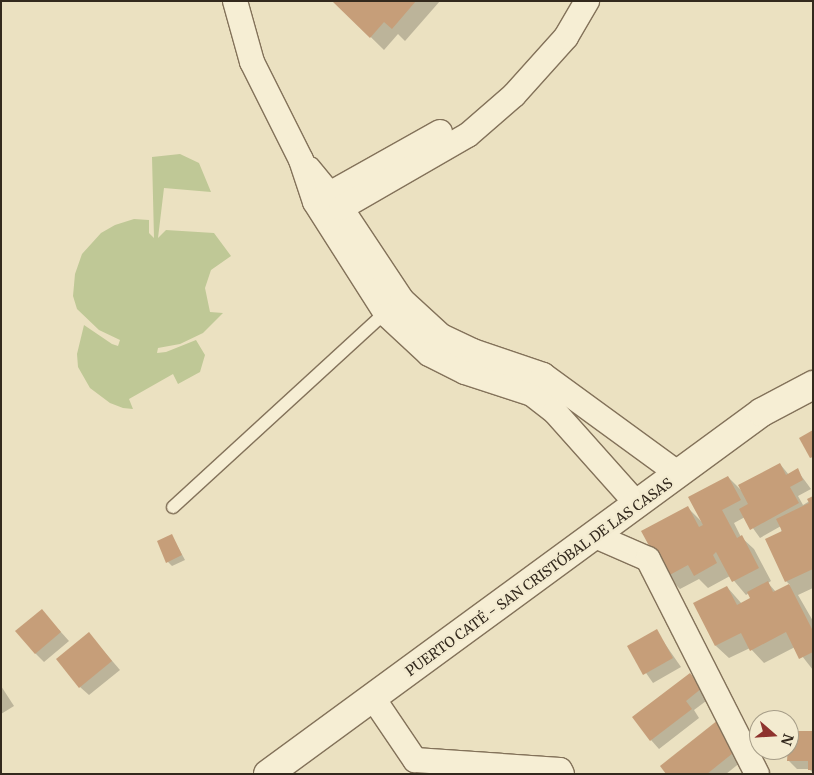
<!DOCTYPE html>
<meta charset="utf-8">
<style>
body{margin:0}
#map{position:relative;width:814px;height:775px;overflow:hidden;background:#ebe1c1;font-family:Merriweather,serif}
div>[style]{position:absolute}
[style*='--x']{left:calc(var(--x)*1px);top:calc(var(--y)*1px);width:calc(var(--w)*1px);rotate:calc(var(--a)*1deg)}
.green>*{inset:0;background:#bfc896}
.shadow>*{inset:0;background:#0003}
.building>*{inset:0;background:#c69e79}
.roads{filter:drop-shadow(1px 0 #83725a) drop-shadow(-1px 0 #83725a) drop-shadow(0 1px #83725a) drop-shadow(0 -1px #83725a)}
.lane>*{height:12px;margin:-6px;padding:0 6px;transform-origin:6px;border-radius:6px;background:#f6eed4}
.street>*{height:24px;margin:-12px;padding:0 12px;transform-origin:12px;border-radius:12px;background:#f6eed4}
.secondary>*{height:28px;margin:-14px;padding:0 14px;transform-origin:14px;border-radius:14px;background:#f6eed4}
span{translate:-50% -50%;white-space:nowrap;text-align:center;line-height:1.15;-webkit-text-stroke:4.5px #f3ebd0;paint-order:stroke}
.street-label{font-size:14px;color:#33291d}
.frame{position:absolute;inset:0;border:2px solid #33291d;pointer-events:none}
.north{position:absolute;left:749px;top:710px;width:50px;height:50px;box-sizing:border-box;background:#f3ebd0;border:1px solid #a69d88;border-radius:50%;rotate:109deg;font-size:14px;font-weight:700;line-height:20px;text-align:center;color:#33291d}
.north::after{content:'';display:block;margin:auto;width:18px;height:22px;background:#8e332e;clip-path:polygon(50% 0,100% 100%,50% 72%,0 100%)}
</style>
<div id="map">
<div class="green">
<div style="clip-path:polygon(180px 154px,199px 163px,211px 192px,164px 188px,158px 238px,166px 230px,214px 233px,231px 256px,211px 270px,205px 288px,210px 312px,223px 313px,203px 333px,180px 344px,158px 348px,157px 353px,166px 352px,196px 340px,205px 355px,200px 372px,178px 384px,173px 374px,129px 399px,133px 409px,123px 408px,110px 403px,90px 388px,78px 367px,77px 354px,84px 325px,112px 344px,118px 346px,120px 340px,99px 330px,77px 309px,73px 296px,75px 274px,82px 254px,101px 233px,115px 225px,134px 219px,149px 220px,149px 233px,154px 238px,152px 157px)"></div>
</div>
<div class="shadow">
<div style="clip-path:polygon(334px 1px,440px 1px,405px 41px,398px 34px,384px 50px)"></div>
<div style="clip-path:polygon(evenodd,780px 464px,789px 475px,797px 470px,811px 489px,798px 496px,803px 505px,813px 499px,813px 588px,798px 595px,813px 621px,813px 670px,795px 647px,764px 663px,750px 648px,729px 658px,716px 646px,727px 587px,742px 604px,752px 599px,749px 593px,746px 595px,730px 576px,708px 588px,699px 579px,680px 589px,667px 576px,687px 507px,702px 522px,728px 477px,743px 492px,780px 464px,745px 517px,760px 538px,781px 526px,786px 581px,790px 585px,776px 592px,768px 583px,771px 581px,754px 549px,741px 537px,734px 523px,745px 517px)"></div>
<div style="clip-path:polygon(172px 536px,185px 560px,172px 566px,168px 562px)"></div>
<div style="clip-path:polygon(42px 611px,69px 641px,44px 662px,35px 653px)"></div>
<div style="clip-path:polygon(656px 631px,681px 667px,653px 683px,628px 647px)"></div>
<div style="clip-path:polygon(89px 634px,120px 670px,89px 695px,80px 687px)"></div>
<div style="clip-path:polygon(690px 674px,710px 698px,694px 710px,699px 718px,659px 749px,651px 740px)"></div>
<div style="clip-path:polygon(1px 686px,14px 706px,1px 714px)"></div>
<div style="clip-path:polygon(718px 722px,741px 762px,726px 774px,667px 774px)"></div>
<div style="clip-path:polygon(813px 732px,813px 773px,809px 769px,797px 769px,788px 760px)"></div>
</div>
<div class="building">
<div style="clip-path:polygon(332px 1px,416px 1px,392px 29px,384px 22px,370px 38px)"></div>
<div style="clip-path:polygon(813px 430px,813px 457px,810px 458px,799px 438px)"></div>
<div style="clip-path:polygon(780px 463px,786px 475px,798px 468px,803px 480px,790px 487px,799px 503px,750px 530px,739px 509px,748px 504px,738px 485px)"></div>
<div style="clip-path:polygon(728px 476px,741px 500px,722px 510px,737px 538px,742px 535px,759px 568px,732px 582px,716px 552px,713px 555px,717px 563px,694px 576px,688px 565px,666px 577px,641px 531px,688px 506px,699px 527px,703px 525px,688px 497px)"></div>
<div style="clip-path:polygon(813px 496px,813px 569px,785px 582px,765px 539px,782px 531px,776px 519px,809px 503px,807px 499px)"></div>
<div style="clip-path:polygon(172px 534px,182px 555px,166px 563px,157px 541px)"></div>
<div style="clip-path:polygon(768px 581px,773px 592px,789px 584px,813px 631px,813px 652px,799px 659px,786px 632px,750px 651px,741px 633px,715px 646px,693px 603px,727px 586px,737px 605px,750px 598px,747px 592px)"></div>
<div style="clip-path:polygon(42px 609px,61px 632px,35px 654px,15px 631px)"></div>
<div style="clip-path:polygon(657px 629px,673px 658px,643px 675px,627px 646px)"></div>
<div style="clip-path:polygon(89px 632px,112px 661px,79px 688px,56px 659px)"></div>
<div style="clip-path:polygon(690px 673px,702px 688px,686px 701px,692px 709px,650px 741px,632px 717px)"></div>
<div style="clip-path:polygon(718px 720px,733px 753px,707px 774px,666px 774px,660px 766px)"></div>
<div style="clip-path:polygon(789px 731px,813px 731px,813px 770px,808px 770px,808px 761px,787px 761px)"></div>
</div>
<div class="roads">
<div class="lane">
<div style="--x:173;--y:507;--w:287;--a:-42.5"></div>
</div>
<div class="street">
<div style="--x:235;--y:1;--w:63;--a:74.4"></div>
<div style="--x:252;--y:62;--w:110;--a:63.4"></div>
<div style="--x:301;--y:160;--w:44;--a:71.6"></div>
<div style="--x:315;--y:202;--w:134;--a:57.5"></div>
<div style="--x:387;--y:315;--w:57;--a:42.9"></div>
<div style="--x:429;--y:354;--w:40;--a:26.6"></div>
<div style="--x:465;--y:372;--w:71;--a:18.2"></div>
<div style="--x:532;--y:394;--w:29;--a:38"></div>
<div style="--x:555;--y:412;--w:123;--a:48.3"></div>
<div style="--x:309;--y:169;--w:50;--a:50.6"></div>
<div style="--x:341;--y:208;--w:110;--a:56.5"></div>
<div style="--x:402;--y:300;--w:53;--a:42.7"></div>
<div style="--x:441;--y:336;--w:35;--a:25"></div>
<div style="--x:473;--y:351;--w:74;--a:18.9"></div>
<div style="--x:543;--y:375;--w:168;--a:36.1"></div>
<div style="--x:317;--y:201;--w:141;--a:-29.3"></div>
<div style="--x:331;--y:218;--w:14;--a:-45"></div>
<div style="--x:341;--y:208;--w:146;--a:-29.9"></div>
<div style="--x:468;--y:135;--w:61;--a:-41"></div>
<div style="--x:514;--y:95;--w:78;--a:-48.1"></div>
<div style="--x:566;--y:37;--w:42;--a:-59.7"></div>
<div style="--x:593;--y:535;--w:60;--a:23.6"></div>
<div style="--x:648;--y:559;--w:241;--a:63.1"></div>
<div style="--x:373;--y:698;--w:75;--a:55.9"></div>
<div style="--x:415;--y:760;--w:145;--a:3.9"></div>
<div style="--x:560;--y:770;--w:4;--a:63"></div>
</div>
<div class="secondary">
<div style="--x:268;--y:774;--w:612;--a:-36.23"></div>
<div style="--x:762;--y:412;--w:58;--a:-27.9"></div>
</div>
</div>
<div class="street-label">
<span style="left:539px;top:577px;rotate:-36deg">PUERTO CATÉ - SAN CRISTÓBAL DE LAS CASAS</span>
</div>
<div class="frame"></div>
<div class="north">N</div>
</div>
